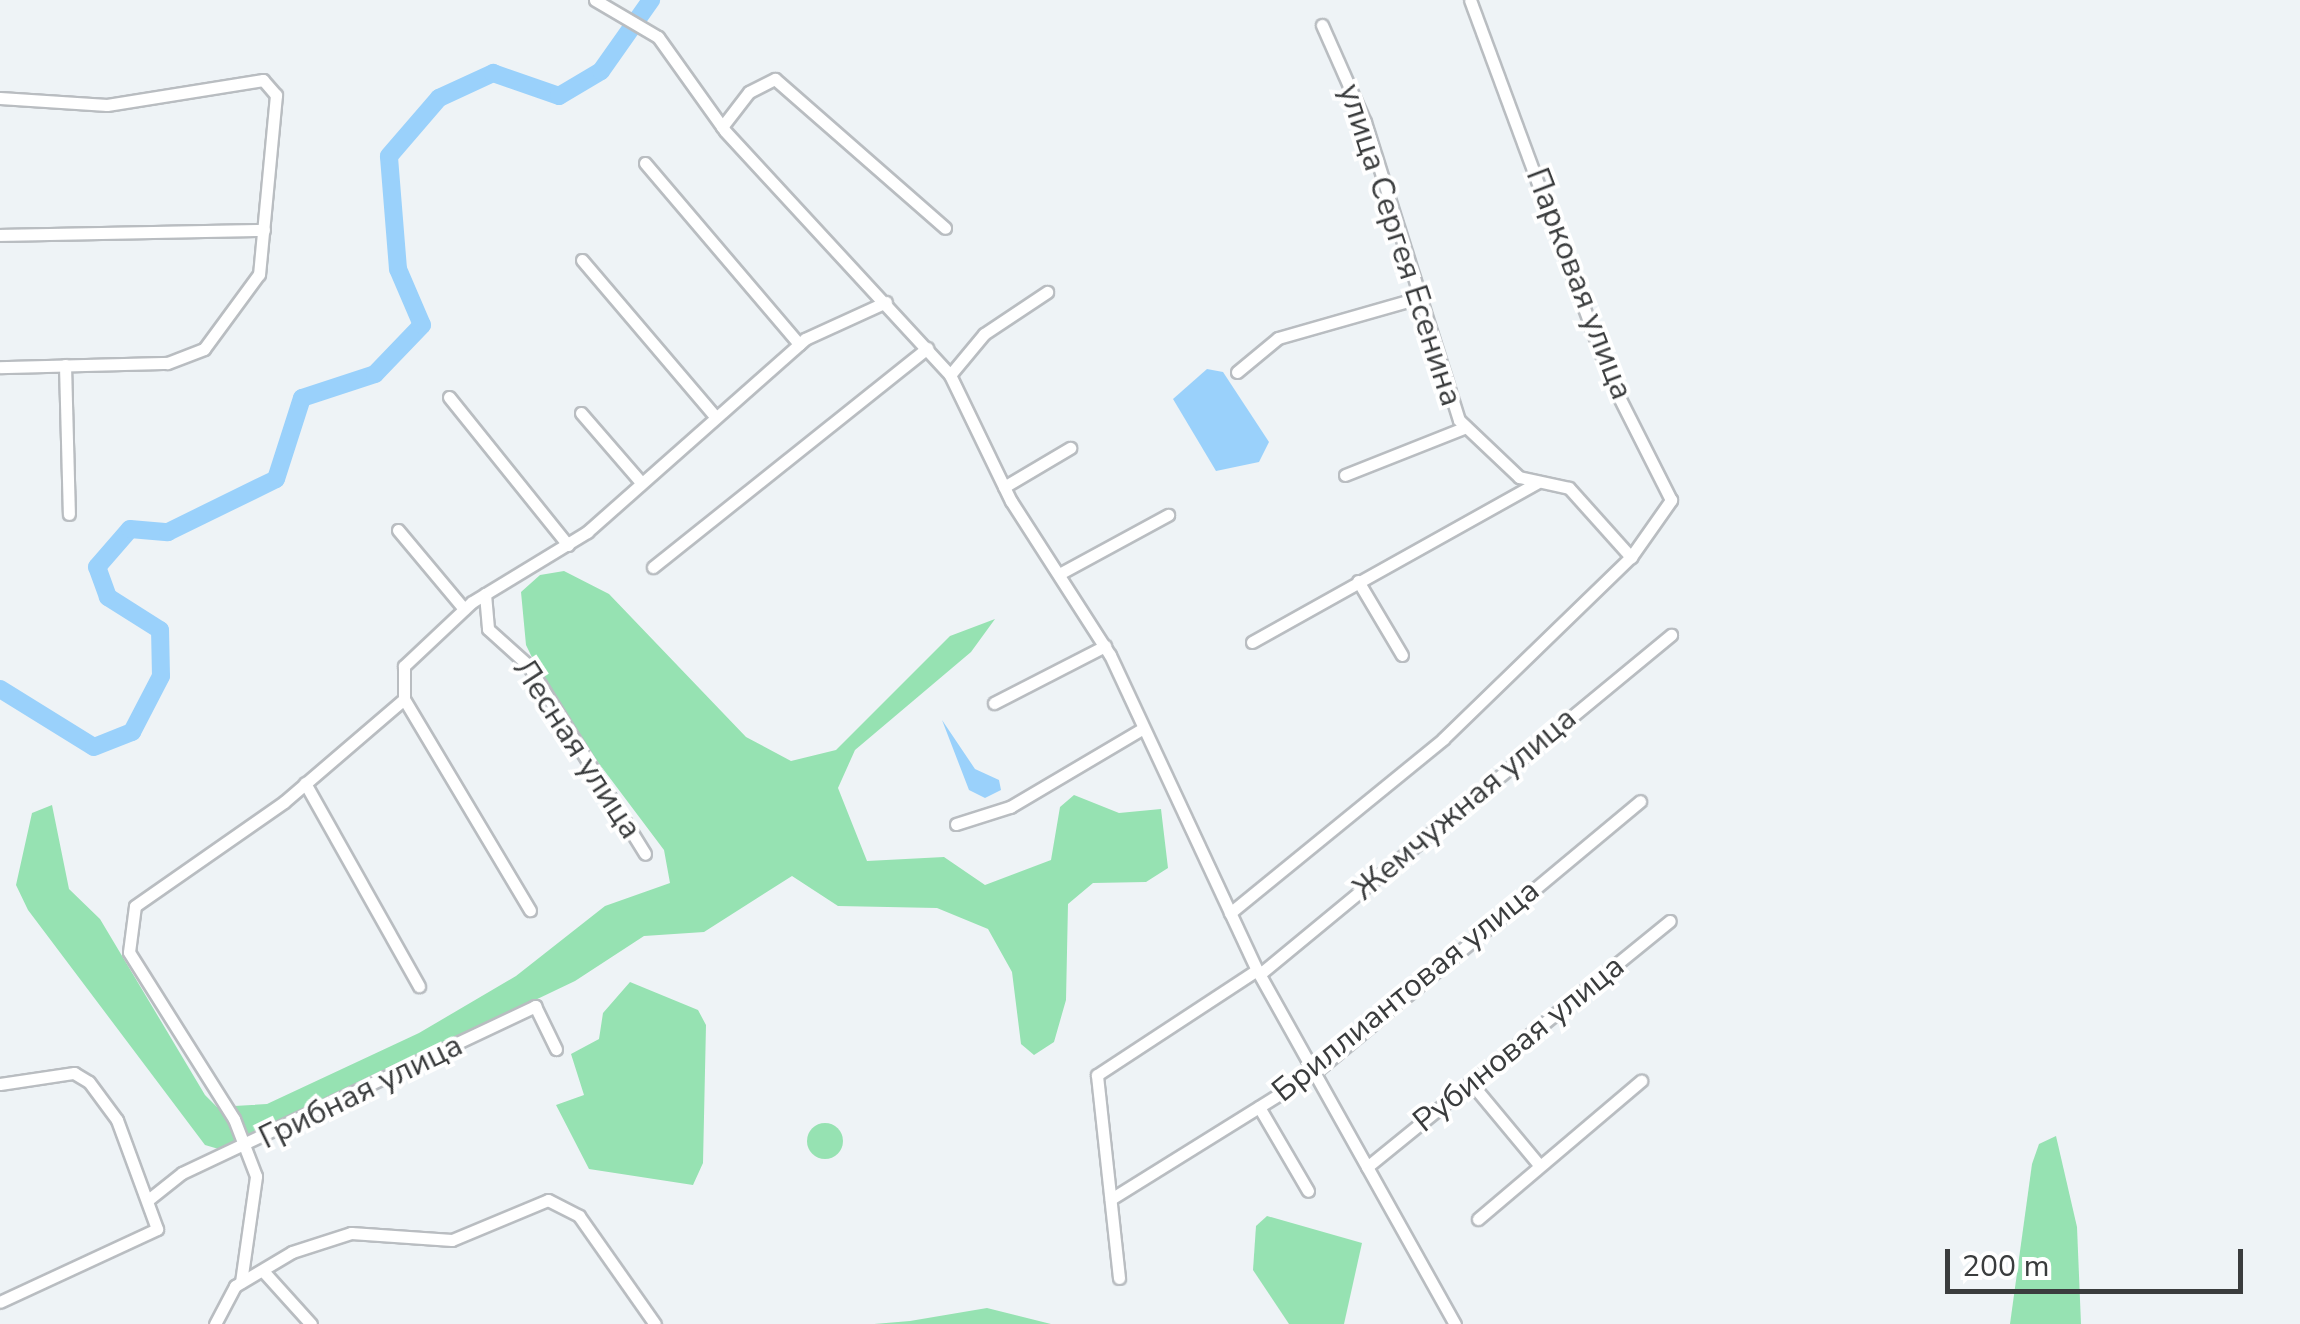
<!DOCTYPE html>
<meta charset="utf-8">
<style>
body{margin:0}
#map{position:relative;width:2300px;height:1324px;overflow:hidden;background:#eef3f6;font-family:"Nunito Sans",sans-serif}
div>[style]{position:absolute}
[style*='--x']{left:calc(var(--x)*1px);top:calc(var(--y)*1px);width:calc(var(--w)*1px);rotate:calc(var(--a)*1deg)}
.green>*{inset:0;background:#96e2b2}
.round{border-radius:50%}
.water>*{inset:0;background:#9ad1fb}
.river>*{height:18px;margin:-9px;padding:0 9px;transform-origin:9px;border-radius:9px;background:#9ad1fb}
.roads{filter:drop-shadow(2px 0 #b9bdc1) drop-shadow(-2px 0 #b9bdc1) drop-shadow(0 2px #b9bdc1) drop-shadow(0 -2px #b9bdc1)}
.street>*{height:11px;margin:-5.5px;padding:0 5.5px;transform-origin:5.5px;border-radius:5.5px;background:#fff}
span{translate:-50% -50%;white-space:nowrap;text-align:center;line-height:1.15;-webkit-text-stroke:8px #fff;paint-order:stroke}
.street-label{font-size:32px;color:#3a3c3d}
.scale{position:absolute;left:1945px;top:1249px;width:298px;height:45px;box-sizing:border-box;border:5px solid #3a3c3d;border-top:0;padding-left:12px;font-size:30px;line-height:35px;white-space:nowrap;color:#3a3c3d;-webkit-text-stroke:8px #fff;paint-order:stroke}
</style>
<div id="map">
<div class="green">
<div style="clip-path:polygon(564px 571px,609px 594px,746px 737px,791px 761px,836px 750px,950px 636px,995px 619px,971px 652px,855px 750px,838px 788px,867px 861px,944px 857px,985px 885px,1051px 860px,1060px 807px,1074px 795px,1119px 813px,1161px 809px,1168px 868px,1146px 882px,1093px 883px,1068px 904px,1066px 1000px,1054px 1042px,1034px 1055px,1021px 1044px,1012px 972px,988px 929px,937px 908px,838px 906px,792px 876px,704px 932px,644px 936px,575px 981px,222px 1150px,205px 1145px,28px 910px,16px 885px,32px 813px,52px 805px,69px 889px,100px 919px,205px 1095px,217px 1107px,267px 1104px,419px 1033px,516px 976px,605px 906px,670px 883px,664px 850px,555px 705px,526px 645px,521px 592px,540px 575px)"></div>
<div style="clip-path:polygon(630px 982px,698px 1010px,706px 1025px,703px 1163px,693px 1185px,589px 1169px,556px 1105px,584px 1095px,571px 1054px,599px 1039px,603px 1013px)"></div>
<div class="round" style="left:807px;top:1123px;width:36px;height:36px"></div>
<div style="clip-path:polygon(2056px 1136px,2077px 1227px,2081px 1324px,2010px 1324px,2032px 1164px,2039px 1144px)"></div>
<div style="clip-path:polygon(1267px 1216px,1362px 1243px,1344px 1324px,1289px 1324px,1253px 1270px,1256px 1226px)"></div>
<div style="clip-path:polygon(987px 1308px,1051px 1324px,874px 1324px,910px 1321px)"></div>
</div>
<div class="water">
<div style="clip-path:polygon(1207px 369px,1223px 372px,1269px 442px,1259px 462px,1216px 471px,1173px 399px)"></div>
<div style="clip-path:polygon(942px 720px,975px 769px,999px 780px,1001px 790px,985px 798px,969px 790px)"></div>
</div>
<div class="river">
<div style="--x:0;--y:689;--w:110;--a:31.7"></div>
<div style="--x:94;--y:747;--w:41;--a:-21.5"></div>
<div style="--x:132;--y:732;--w:63;--a:-62.6"></div>
<div style="--x:161;--y:676;--w:46;--a:-91.2"></div>
<div style="--x:160;--y:630;--w:62;--a:-147.6"></div>
<div style="--x:108;--y:597;--w:32;--a:-110"></div>
<div style="--x:97;--y:567;--w:50;--a:-49"></div>
<div style="--x:130;--y:529;--w:38;--a:5"></div>
<div style="--x:168;--y:532;--w:120;--a:-26.1"></div>
<div style="--x:276;--y:479;--w:85;--a:-72.2"></div>
<div style="--x:302;--y:398;--w:77;--a:-18.2"></div>
<div style="--x:375;--y:374;--w:68;--a:-46.2"></div>
<div style="--x:422;--y:325;--w:61;--a:-113.2"></div>
<div style="--x:398;--y:269;--w:113;--a:-94.6"></div>
<div style="--x:389;--y:156;--w:77;--a:-49.2"></div>
<div style="--x:439;--y:98;--w:60;--a:-24.8"></div>
<div style="--x:493;--y:73;--w:70;--a:19.2"></div>
<div style="--x:559;--y:96;--w:49;--a:-30.8"></div>
<div style="--x:601;--y:71;--w:87;--a:-54.8"></div>
</div>
<div class="roads">
<div class="street">
<div style="--x:595;--y:0;--w:73;--a:30.4"></div>
<div style="--x:658;--y:37;--w:115;--a:54.5"></div>
<div style="--x:725;--y:131;--w:332;--a:47.3"></div>
<div style="--x:950;--y:375;--w:140;--a:64.2"></div>
<div style="--x:1011;--y:501;--w:183;--a:57.3"></div>
<div style="--x:1110;--y:655;--w:348;--a:65"></div>
<div style="--x:1257;--y:970;--w:406;--a:60.8"></div>
<div style="--x:1322;--y:25;--w:106;--a:66.1"></div>
<div style="--x:1365;--y:122;--w:312;--a:72.5"></div>
<div style="--x:1459;--y:420;--w:83;--a:43.5"></div>
<div style="--x:1519;--y:477;--w:51;--a:12.4"></div>
<div style="--x:1569;--y:488;--w:93;--a:48.1"></div>
<div style="--x:0;--y:98;--w:107;--a:3.7"></div>
<div style="--x:107;--y:105;--w:158;--a:-9.1"></div>
<div style="--x:263;--y:80;--w:20;--a:49"></div>
<div style="--x:276;--y:95;--w:180;--a:95.4"></div>
<div style="--x:259;--y:274;--w:93;--a:126.3"></div>
<div style="--x:204;--y:349;--w:40;--a:159"></div>
<div style="--x:167;--y:363;--w:167;--a:178.6"></div>
<div style="--x:722;--y:127;--w:44;--a:-52.4"></div>
<div style="--x:749;--y:92;--w:29;--a:-27"></div>
<div style="--x:775;--y:79;--w:226;--a:41.2"></div>
<div style="--x:645;--y:163;--w:238;--a:49.6"></div>
<div style="--x:0;--y:235;--w:264;--a:-1.1"></div>
<div style="--x:582;--y:260;--w:205;--a:49.6"></div>
<div style="--x:65;--y:365;--w:149;--a:88.5"></div>
<div style="--x:1237;--y:372;--w:53;--a:-39.7"></div>
<div style="--x:1278;--y:338;--w:150;--a:-15.9"></div>
<div style="--x:950;--y:375;--w:53;--a:-50.3"></div>
<div style="--x:984;--y:334;--w:76;--a:-33.7"></div>
<div style="--x:449;--y:397;--w:190;--a:51.2"></div>
<div style="--x:581;--y:413;--w:90;--a:49.1"></div>
<div style="--x:1345;--y:475;--w:130;--a:-21.6"></div>
<div style="--x:1004;--y:487;--w:77;--a:-30.6"></div>
<div style="--x:398;--y:530;--w:103;--a:50.1"></div>
<div style="--x:653;--y:567;--w:351;--a:-38.6"></div>
<div style="--x:1061;--y:573;--w:122;--a:-28.5"></div>
<div style="--x:1358;--y:581;--w:86;--a:59.3"></div>
<div style="--x:485;--y:594;--w:35;--a:85"></div>
<div style="--x:488;--y:629;--w:54;--a:42"></div>
<div style="--x:528;--y:665;--w:222;--a:58.2"></div>
<div style="--x:1252;--y:642;--w:326;--a:-29.2"></div>
<div style="--x:404;--y:699;--w:246;--a:59.2"></div>
<div style="--x:994;--y:703;--w:125;--a:-27.2"></div>
<div style="--x:305;--y:783;--w:233;--a:60.7"></div>
<div style="--x:956;--y:824;--w:57;--a:-17.5"></div>
<div style="--x:1010;--y:807;--w:153;--a:-30.6"></div>
<div style="--x:1230;--y:913;--w:275;--a:-39.2"></div>
<div style="--x:1443;--y:739;--w:262;--a:-44.1"></div>
<div style="--x:1631;--y:557;--w:70;--a:-54.9"></div>
<div style="--x:1671;--y:500;--w:133;--a:-116.8"></div>
<div style="--x:1611;--y:381;--w:406;--a:-110.3"></div>
<div style="--x:1260;--y:974;--w:533;--a:-39.52"></div>
<div style="--x:1471;--y:1083;--w:107;--a:50.3"></div>
<div style="--x:0;--y:1084;--w:75;--a:-8.5"></div>
<div style="--x:74;--y:1073;--w:17;--a:31"></div>
<div style="--x:89;--y:1082;--w:47;--a:53.6"></div>
<div style="--x:117;--y:1120;--w:116;--a:69.8"></div>
<div style="--x:157;--y:1229;--w:173;--a:155.1"></div>
<div style="--x:1259;--y:1107;--w:97;--a:59.7"></div>
<div style="--x:1367;--y:1167;--w:390;--a:-39.1"></div>
<div style="--x:1111;--y:1199;--w:240;--a:-31.9"></div>
<div style="--x:1315;--y:1072;--w:423;--a:-39.8"></div>
<div style="--x:148;--y:1200;--w:43;--a:-38.5"></div>
<div style="--x:182;--y:1173;--w:391;--a:-25.3"></div>
<div style="--x:535;--y:1006;--w:48;--a:64"></div>
<div style="--x:1478;--y:1219;--w:214;--a:-40.3"></div>
<div style="--x:264;--y:1272;--w:70;--a:47.9"></div>
<div style="--x:1119;--y:1278;--w:204;--a:-96.2"></div>
<div style="--x:1097;--y:1075;--w:191;--a:-33.3"></div>
<div style="--x:241;--y:1282;--w:107;--a:-81.9"></div>
<div style="--x:256;--y:1176;--w:61;--a:-111.1"></div>
<div style="--x:234;--y:1119;--w:197;--a:-122.2"></div>
<div style="--x:129;--y:952;--w:46;--a:-82.6"></div>
<div style="--x:135;--y:906;--w:182;--a:-34.9"></div>
<div style="--x:284;--y:802;--w:158;--a:-40.6"></div>
<div style="--x:404;--y:699;--w:33;--a:-90"></div>
<div style="--x:404;--y:666;--w:93;--a:-43.3"></div>
<div style="--x:472;--y:602;--w:135;--a:-31.3"></div>
<div style="--x:587;--y:532;--w:291;--a:-41.5"></div>
<div style="--x:805;--y:339;--w:89;--a:-24.6"></div>
<div style="--x:215;--y:1324;--w:43;--a:-62.2"></div>
<div style="--x:235;--y:1286;--w:66;--a:-30.8"></div>
<div style="--x:292;--y:1252;--w:62;--a:-17.9"></div>
<div style="--x:351;--y:1233;--w:101;--a:4"></div>
<div style="--x:452;--y:1240;--w:104;--a:-22.6"></div>
<div style="--x:548;--y:1200;--w:35;--a:27"></div>
<div style="--x:579;--y:1216;--w:132;--a:54.9"></div>
</div>
</div>
<div class="street-label">
<span style="left:1400px;top:245px;rotate:72deg">улица Сергея Есенина</span>
<span style="left:1579px;top:284px;rotate:69deg">Парковая улица</span>
<span style="left:577px;top:749px;rotate:57deg">Лесная улица</span>
<span style="left:1465px;top:804px;rotate:-40deg">Жемчужная улица</span>
<span style="left:1406px;top:991px;rotate:-39deg">Бриллиантовая улица</span>
<span style="left:1519px;top:1044px;rotate:-39deg">Рубиновая улица</span>
<span style="left:361px;top:1092px;rotate:-26deg">Грибная улица</span>
</div>
<div class="scale">200 m</div>
</div>
